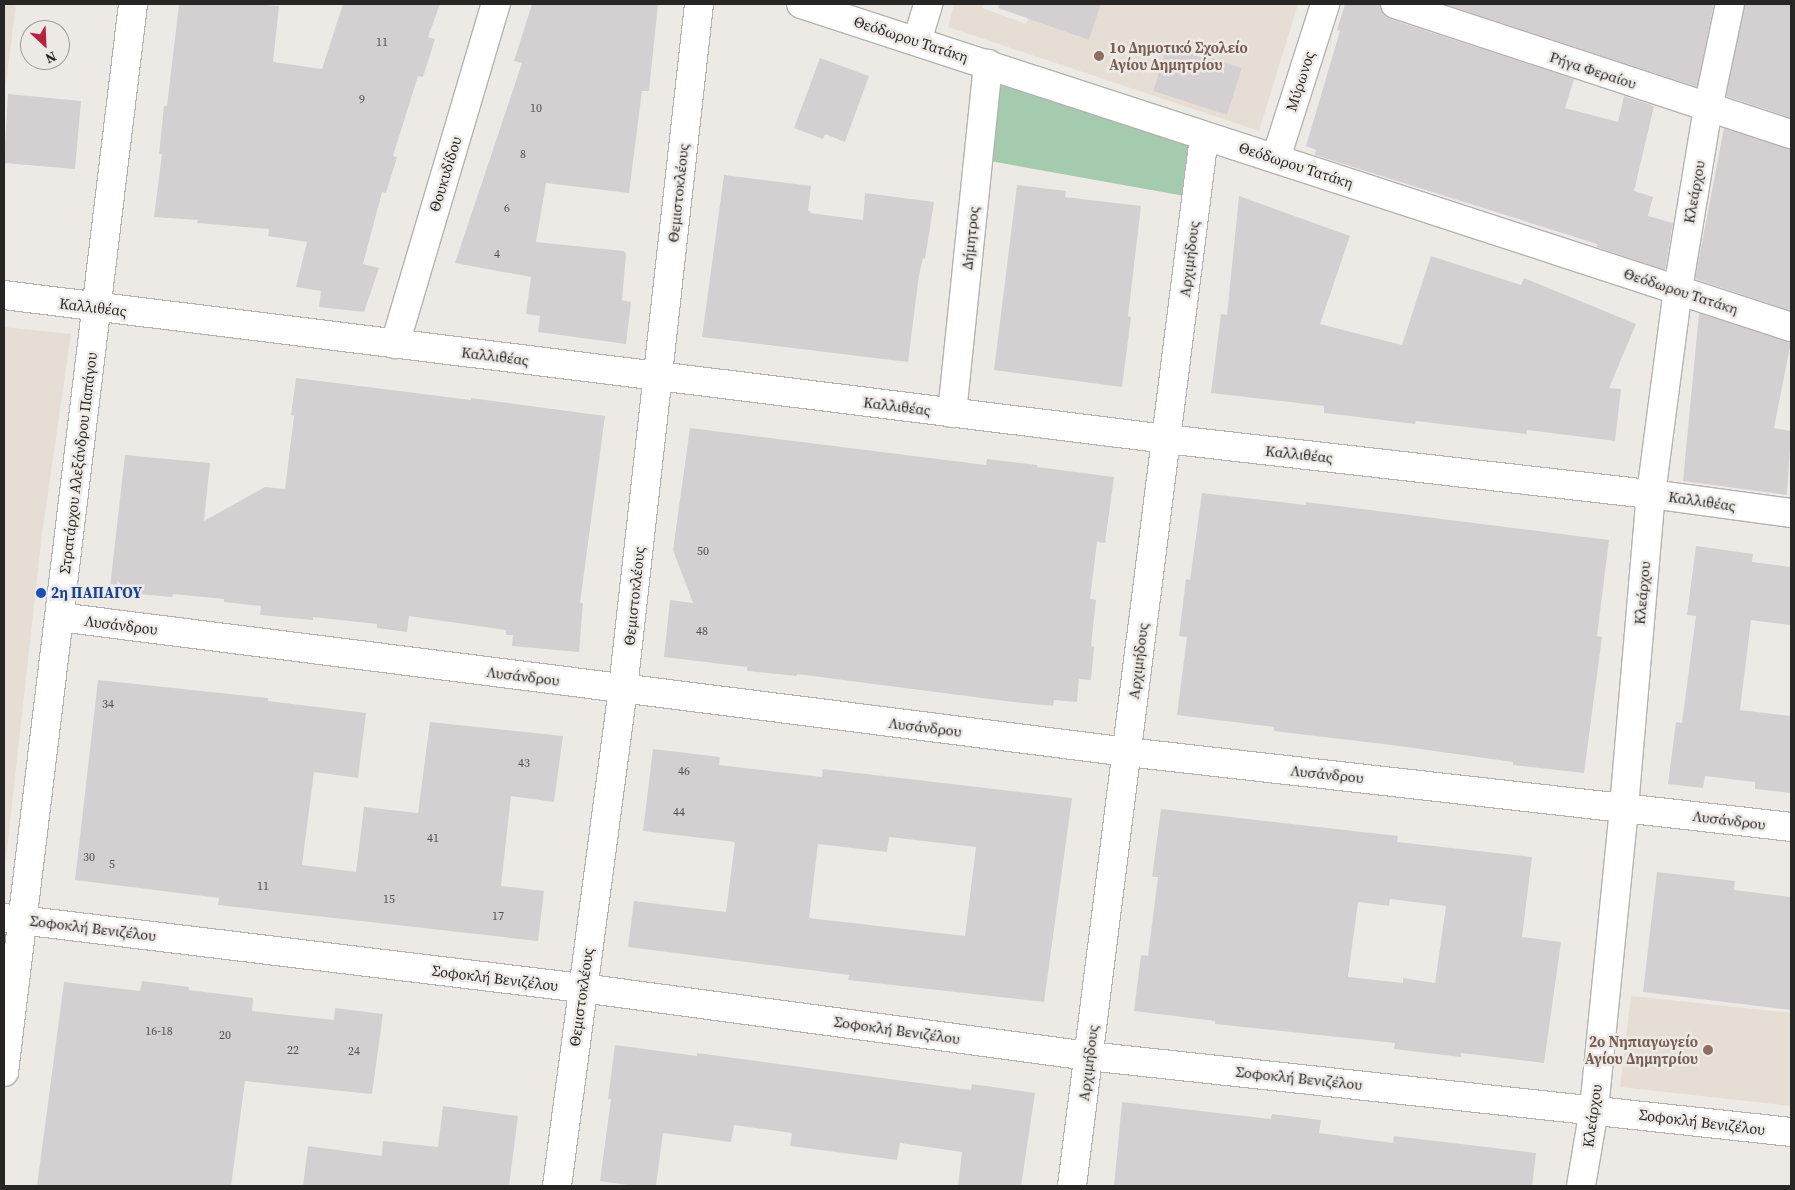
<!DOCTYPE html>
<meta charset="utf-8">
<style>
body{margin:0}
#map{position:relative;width:1795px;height:1190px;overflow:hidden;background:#edeae6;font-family:"Source Serif 4",serif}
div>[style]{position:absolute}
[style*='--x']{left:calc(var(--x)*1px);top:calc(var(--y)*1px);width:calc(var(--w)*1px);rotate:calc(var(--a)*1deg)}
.built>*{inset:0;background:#e6ddd4}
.green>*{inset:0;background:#a4cbad}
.building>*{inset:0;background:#d4d0d2}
.roads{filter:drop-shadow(1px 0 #b6b2af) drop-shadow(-1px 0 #b6b2af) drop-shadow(0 1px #b6b2af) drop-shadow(0 -1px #b6b2af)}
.street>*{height:28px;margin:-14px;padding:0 14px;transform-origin:14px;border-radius:14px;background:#fff}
.secondary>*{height:28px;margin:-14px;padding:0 14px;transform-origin:14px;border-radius:14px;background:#fff}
.dots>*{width:14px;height:14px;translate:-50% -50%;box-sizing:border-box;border:2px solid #edeae6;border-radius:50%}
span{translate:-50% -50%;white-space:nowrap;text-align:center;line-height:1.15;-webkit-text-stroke:5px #edeae6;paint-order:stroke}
.number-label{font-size:12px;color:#535050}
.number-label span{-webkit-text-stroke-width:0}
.street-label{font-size:15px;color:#282625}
.education-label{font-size:15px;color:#785e54;font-weight:700}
.left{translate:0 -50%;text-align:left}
.right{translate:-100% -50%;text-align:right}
.transit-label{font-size:15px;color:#164399;font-weight:700}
.frame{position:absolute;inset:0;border:5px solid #282625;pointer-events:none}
.north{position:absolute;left:20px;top:20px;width:50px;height:50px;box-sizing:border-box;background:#edeae6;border:1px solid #9e9c99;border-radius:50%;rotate:155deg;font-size:14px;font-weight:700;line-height:20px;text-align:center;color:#282625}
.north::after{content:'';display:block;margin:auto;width:18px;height:22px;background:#b6233e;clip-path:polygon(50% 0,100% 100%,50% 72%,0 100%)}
</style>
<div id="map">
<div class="built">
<div style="clip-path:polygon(4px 4px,16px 4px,4px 99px)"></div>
<div style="clip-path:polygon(evenodd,954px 4px,983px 4px,982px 8px,1026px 24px,1033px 4px,1043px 4px,1037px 21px,1089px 40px,1101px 4px,1298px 4px,1259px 131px,948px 27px,954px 4px,1168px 45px,1242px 68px,1227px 115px,1153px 91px,1168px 45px)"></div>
<div style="clip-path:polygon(4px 327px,71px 334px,42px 534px,4px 877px)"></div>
<div style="clip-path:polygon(1631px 996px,1791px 1013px,1791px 1106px,1620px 1087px)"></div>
</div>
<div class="green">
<div style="clip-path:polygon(988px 64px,1204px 136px,1196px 198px,979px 159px)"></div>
</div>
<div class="building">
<div style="clip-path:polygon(179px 4px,254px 4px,279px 6px,273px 62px,322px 69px,343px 4px,440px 4px,428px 37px,435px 39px,423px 77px,418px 76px,393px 156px,397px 157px,386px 193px,382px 192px,363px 264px,379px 268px,364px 312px,319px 307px,321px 291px,296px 287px,307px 242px,268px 236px,269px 229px,197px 223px,198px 220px,154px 217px,162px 154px,159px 154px,164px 106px,167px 106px)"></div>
<div style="clip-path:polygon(532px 4px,658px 4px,649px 91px,642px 91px,629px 193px,546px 183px,536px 242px,624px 251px,626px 254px,622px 300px,631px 302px,626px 344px,538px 332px,540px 316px,526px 314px,531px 277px,455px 263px,522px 63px,514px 61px)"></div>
<div style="clip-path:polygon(999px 4px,1101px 4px,1089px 40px,998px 8px)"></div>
<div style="clip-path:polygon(1345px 4px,1380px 4px,1383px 14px,1390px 19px,1574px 79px,1565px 108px,1618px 122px,1624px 96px,1654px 106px,1634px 191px,1653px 197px,1648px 216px,1673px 223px,1665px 270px,1597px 247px,1597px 244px,1315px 155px,1316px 150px,1306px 146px,1340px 31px,1337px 30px)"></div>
<div style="clip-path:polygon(1444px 4px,1714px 4px,1697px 87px)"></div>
<div style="clip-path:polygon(1745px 4px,1791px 4px,1791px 118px,1726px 96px)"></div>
<div style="clip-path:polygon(1168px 44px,1242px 68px,1227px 115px,1153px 91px)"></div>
<div style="clip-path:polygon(820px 58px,869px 76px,845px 142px,825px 134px,823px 139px,794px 128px)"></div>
<div style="clip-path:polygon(8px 94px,81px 101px,75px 169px,4px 163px)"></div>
<div style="clip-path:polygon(1724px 128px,1791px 149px,1791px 311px,1695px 279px)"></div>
<div style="clip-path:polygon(724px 175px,811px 186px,808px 211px,811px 211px,810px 213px,863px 220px,865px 193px,934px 202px,925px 259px,923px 258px,919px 275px,908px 362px,702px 337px)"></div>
<div style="clip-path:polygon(1017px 185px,1066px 191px,1065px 197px,1141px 206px,1128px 316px,1131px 317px,1122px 387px,994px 370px)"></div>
<div style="clip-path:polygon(1239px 196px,1350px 236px,1320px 324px,1402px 345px,1431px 256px,1521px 285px,1524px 278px,1636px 324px,1609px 388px,1621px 389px,1615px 441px,1527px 430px,1527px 434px,1416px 421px,1415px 424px,1375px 419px,1324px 413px,1324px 406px,1211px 393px,1221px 314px,1227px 315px)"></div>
<div style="clip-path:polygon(1699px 313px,1791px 342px,1774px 428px,1791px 431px,1787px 495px,1683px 481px)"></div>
<div style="clip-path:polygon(296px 378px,471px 400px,471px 398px,605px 416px,580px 603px,583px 603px,579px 652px,512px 646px,513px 635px,506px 635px,506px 630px,409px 616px,407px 632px,377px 628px,377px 624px,313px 617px,313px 620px,260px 615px,261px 606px,224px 602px,224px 599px,173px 594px,172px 597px,126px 593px,126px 589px,110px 587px,125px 455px,210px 463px,204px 521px,265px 487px,285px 489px,294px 416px,291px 415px)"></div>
<div style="clip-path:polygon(690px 428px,986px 465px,987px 459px,1037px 465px,1037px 467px,1114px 477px,1105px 543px,1097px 542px,1090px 599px,1096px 600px,1091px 646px,1094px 647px,1091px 680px,1079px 679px,1077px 702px,1054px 700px,1053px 706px,1005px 701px,797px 674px,797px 676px,747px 671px,747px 667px,664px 657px,670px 600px,693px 603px,673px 550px)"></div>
<div style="clip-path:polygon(1202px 493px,1306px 505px,1306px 502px,1609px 540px,1597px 636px,1602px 637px,1584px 773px,1513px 765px,1513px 762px,1399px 746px,1274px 731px,1274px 727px,1177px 715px,1187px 637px,1179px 636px,1186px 579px,1190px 580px)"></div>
<div style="clip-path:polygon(1696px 546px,1753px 554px,1752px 562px,1791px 567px,1791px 625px,1751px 620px,1740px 710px,1791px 716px,1791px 793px,1755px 789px,1755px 782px,1705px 776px,1703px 788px,1668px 784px,1676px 722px,1682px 723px,1696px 616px,1687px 615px)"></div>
<div style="clip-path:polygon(98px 680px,268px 698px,268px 701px,366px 713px,358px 778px,314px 772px,302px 865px,356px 872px,364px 807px,418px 813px,430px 722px,563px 736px,554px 802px,511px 796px,501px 886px,544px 891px,538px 941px,218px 905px,219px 898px,75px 880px)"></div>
<div style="clip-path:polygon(evenodd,653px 749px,720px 757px,719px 765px,822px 777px,823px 769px,1072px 798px,1044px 1002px,848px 980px,849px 975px,628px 947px,634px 901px,726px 912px,735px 842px,643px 831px,653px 749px,889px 837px,976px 847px,965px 936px,809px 918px,818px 844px,887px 852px,889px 837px)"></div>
<div style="clip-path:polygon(evenodd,1161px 809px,1398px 836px,1397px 842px,1532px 857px,1522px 937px,1561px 942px,1544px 1063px,1461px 1053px,1461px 1057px,1394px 1049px,1395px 1043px,1215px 1024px,1215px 1021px,1134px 1011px,1141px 955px,1148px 956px,1158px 877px,1152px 877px,1161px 809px,1390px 899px,1446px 906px,1435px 983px,1403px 978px,1403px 983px,1348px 977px,1358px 902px,1389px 906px,1390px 899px)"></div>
<div style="clip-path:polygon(1657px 872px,1735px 881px,1734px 890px,1791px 897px,1791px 1010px,1643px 992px)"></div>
<div style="clip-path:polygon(142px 981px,189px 987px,189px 990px,253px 998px,252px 1011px,334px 1020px,335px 1008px,383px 1014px,372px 1094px,245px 1081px,231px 1186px,37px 1186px,64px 982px,140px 991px)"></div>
<div style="clip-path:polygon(615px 1045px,697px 1056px,697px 1053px,971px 1090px,972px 1084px,1035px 1093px,1021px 1186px,958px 1186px,962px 1152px,900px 1143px,897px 1160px,790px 1146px,792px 1133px,734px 1125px,731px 1142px,663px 1133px,656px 1186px,635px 1186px,600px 1181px,611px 1099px,608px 1099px)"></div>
<div style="clip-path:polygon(1122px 1102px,1271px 1119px,1272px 1114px,1321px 1120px,1319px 1133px,1393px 1143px,1394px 1136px,1536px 1153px,1532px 1186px,1114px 1186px)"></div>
<div style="clip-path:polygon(443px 1106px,518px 1116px,509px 1186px,303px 1186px,308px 1146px,382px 1156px,383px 1141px,438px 1147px)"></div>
</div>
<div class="roads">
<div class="street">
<div style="--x:801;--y:4;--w:1041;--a:18.07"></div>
<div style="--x:1395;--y:4;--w:417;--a:18.2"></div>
<div style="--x:917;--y:41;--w:39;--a:-73"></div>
<div style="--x:1276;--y:158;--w:162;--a:-72.3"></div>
<div style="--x:4;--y:295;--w:1171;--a:7.06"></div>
<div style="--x:1166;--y:439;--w:488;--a:6.5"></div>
<div style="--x:1651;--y:494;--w:141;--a:7.7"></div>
<div style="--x:395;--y:344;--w:355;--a:-73.5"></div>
<div style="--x:952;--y:413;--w:351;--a:-84.1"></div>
<div style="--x:59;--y:617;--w:1076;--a:7.2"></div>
<div style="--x:1127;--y:752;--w:668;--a:6.44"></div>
<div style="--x:4;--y:918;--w:582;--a:6.91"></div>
<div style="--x:582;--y:988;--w:511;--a:7.65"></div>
<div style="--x:1088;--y:1056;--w:707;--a:6.17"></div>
<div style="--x:557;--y:1186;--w:501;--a:-82.44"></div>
<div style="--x:623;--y:689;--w:689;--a:-83.67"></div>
<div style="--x:1072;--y:1186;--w:1058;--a:-82.83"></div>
<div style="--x:1581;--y:1186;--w:78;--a:-80.4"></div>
<div style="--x:1594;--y:1109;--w:303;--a:-84.3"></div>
<div style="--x:1624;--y:807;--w:314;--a:-85.1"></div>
<div style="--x:1651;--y:494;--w:207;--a:-82.5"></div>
<div style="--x:1678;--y:289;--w:183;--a:-80.6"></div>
<div style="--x:1708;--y:108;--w:106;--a:-78.1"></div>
</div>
<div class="secondary">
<div style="--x:4;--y:1072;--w:1076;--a:-83.11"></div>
</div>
</div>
<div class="dots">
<div style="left:1099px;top:56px;background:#8d6e63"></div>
<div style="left:41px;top:593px;background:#1a4fb4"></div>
<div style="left:1708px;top:1050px;background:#8d6e63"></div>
</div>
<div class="number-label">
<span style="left:382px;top:43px">11</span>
<span style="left:362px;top:100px">9</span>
<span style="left:536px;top:109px">10</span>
<span style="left:523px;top:155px">8</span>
<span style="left:507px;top:209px">6</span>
<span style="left:497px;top:255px">4</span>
<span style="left:703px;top:552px">50</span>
<span style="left:702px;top:632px">48</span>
<span style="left:108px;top:705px">34</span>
<span style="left:524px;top:764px">43</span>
<span style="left:684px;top:772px">46</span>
<span style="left:679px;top:813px">44</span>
<span style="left:433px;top:839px">41</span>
<span style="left:89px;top:858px">30</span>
<span style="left:112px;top:865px">5</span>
<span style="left:263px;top:887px">11</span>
<span style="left:389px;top:900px">15</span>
<span style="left:498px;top:917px">17</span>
<span style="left:159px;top:1032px">16-18</span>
<span style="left:225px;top:1036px">20</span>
<span style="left:293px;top:1051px">22</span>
<span style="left:354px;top:1052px">24</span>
</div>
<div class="street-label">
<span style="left:911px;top:39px;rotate:18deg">Θεόδωρου Τατάκη</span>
<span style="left:1593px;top:70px;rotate:18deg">Ρήγα Φεραίου</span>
<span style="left:1300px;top:81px;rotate:-72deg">Μύρωνος</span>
<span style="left:1296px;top:165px;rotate:18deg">Θεόδωρου Τατάκη</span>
<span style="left:445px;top:174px;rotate:-73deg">Θουκυδίδου</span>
<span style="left:1694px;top:192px;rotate:-80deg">Κλεάρχου</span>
<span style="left:678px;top:193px;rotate:-84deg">Θεμιστοκλέους</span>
<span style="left:970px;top:238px;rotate:-84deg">Δήμητρος</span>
<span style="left:1189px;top:259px;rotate:-83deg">Αρχιμήδους</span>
<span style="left:1681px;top:291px;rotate:18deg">Θεόδωρου Τατάκη</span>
<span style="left:93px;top:307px;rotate:7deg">Καλλιθέας</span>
<span style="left:495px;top:356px;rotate:7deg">Καλλιθέας</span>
<span style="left:897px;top:406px;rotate:7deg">Καλλιθέας</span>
<span style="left:1299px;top:454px;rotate:6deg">Καλλιθέας</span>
<span style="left:78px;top:463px;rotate:-83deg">Στρατάρχου Αλεξάνδρου Παπάγου</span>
<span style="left:1702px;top:501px;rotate:8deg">Καλλιθέας</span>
<span style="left:1642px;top:593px;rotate:-85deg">Κλεάρχου</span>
<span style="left:634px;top:596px;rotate:-84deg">Θεμιστοκλέους</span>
<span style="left:121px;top:625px;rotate:7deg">Λυσάνδρου</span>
<span style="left:1138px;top:661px;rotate:-83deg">Αρχιμήδους</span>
<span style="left:523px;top:676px;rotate:7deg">Λυσάνδρου</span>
<span style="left:925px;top:727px;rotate:7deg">Λυσάνδρου</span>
<span style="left:1327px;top:774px;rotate:6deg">Λυσάνδρου</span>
<span style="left:1729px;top:820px;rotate:7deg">Λυσάνδρου</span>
<span style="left:93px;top:928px;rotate:7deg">Σοφοκλή Βενιζέλου</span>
<span style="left:495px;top:978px;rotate:7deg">Σοφοκλή Βενιζέλου</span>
<span style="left:581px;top:997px;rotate:-82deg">Θεμιστοκλέους</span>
<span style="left:897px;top:1030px;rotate:8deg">Σοφοκλή Βενιζέλου</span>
<span style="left:1088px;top:1063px;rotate:-83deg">Αρχιμήδους</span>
<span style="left:1299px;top:1078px;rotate:6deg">Σοφοκλή Βενιζέλου</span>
<span style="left:1592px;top:1116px;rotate:-82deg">Κλεάρχου</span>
<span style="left:1702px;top:1122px;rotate:7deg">Σοφοκλή Βενιζέλου</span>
</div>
<div class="education-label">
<span class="left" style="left:1109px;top:56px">1ο Δημοτικό Σχολείο<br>Αγίου Δημητρίου</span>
<span class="right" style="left:1698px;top:1050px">2ο Νηπιαγωγείο<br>Αγίου Δημητρίου</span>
</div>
<div class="transit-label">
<span class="left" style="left:51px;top:593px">2η ΠΑΠΑΓΟΥ</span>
</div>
<div class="frame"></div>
<div class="north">N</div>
</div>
